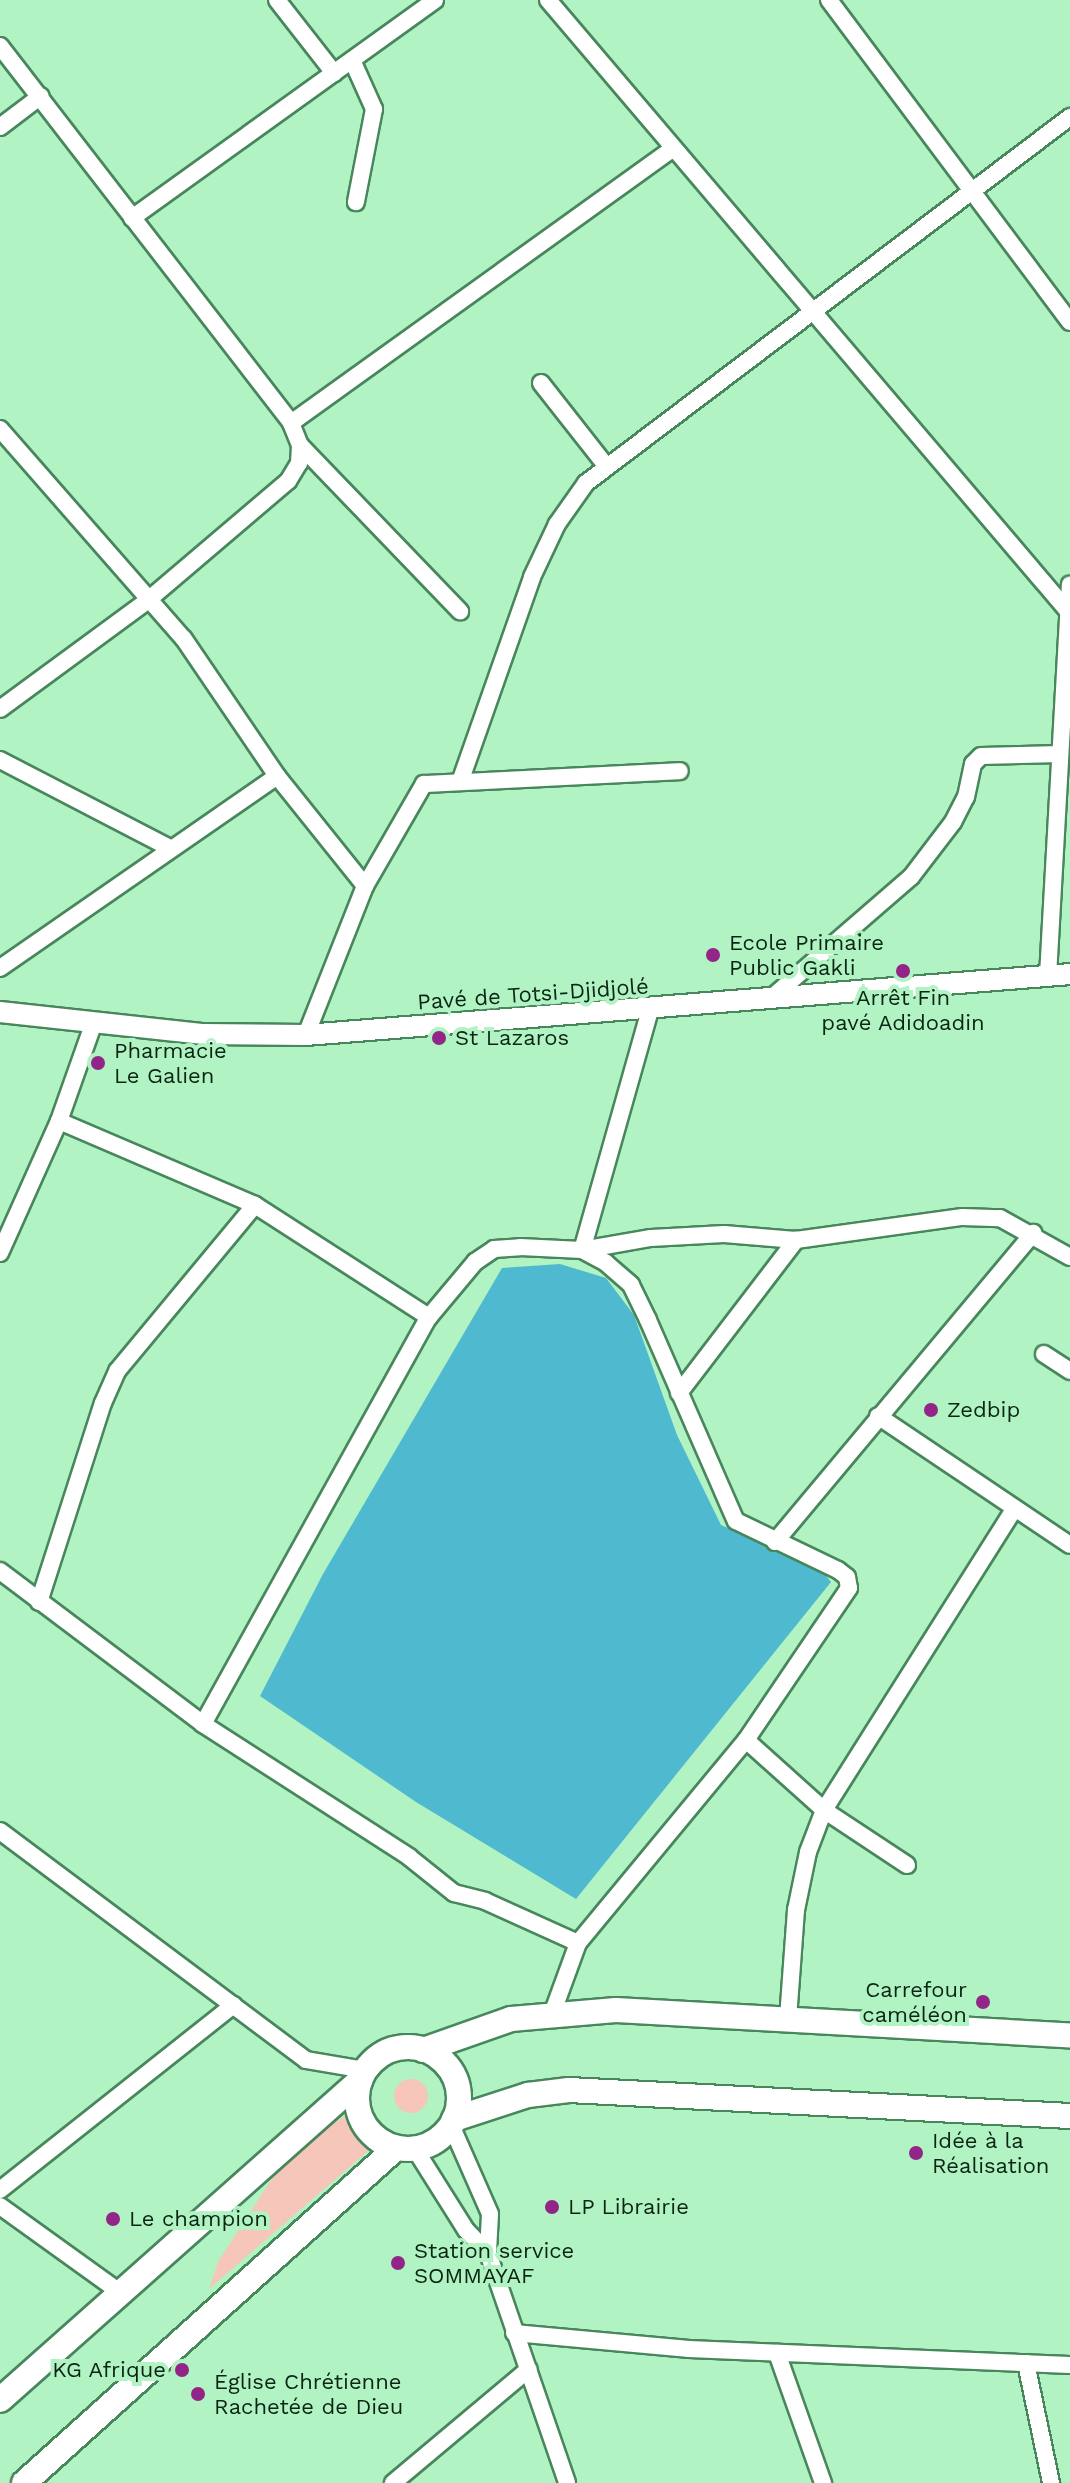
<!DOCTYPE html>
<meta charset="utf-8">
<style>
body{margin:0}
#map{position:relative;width:1070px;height:2483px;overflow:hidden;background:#b1f3c3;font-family:"Work Sans",sans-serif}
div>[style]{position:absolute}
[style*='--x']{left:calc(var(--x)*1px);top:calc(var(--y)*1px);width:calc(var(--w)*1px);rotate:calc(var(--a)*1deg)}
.green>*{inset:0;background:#f6c6bb}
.round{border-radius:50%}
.water>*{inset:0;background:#4fbacf}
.roads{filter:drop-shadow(2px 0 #48865c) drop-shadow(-2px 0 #48865c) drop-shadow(0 2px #48865c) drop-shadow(0 -2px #48865c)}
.minor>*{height:16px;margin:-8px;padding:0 8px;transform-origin:8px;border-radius:8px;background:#fff}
.tertiary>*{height:20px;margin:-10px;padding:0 10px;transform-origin:10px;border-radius:10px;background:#fff}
.primary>*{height:24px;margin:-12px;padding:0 12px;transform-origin:12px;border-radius:12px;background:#fff}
.primary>.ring{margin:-12px;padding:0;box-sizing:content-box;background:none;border:24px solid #fff;border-radius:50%}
.dots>*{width:22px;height:22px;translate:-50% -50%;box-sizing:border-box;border:4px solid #b1f3c3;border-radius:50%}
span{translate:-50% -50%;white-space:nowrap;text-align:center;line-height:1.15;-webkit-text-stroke:8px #b1f3c3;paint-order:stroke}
.poi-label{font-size:22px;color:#0a2514}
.left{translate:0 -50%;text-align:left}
.right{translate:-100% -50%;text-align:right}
.street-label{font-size:22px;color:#0a2514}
</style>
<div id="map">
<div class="green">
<div class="round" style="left:394px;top:2079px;width:34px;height:34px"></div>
<div style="clip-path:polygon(354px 2109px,361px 2132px,376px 2144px,209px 2289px,218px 2262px,273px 2177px,313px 2138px)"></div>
</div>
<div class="water">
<div style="clip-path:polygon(560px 1264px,606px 1278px,634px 1315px,677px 1435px,721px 1525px,821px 1569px,831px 1582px,576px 1899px,416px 1802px,260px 1696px,323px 1574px,502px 1268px)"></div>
</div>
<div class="roads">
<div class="minor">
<div style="--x:277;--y:0;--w:93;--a:52"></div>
<div style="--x:548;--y:0;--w:801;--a:49.61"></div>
<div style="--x:829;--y:0;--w:402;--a:53.2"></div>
<div style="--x:0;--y:46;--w:476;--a:52.3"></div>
<div style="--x:291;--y:423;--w:24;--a:68"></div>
<div style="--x:300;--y:445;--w:18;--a:93"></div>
<div style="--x:299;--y:463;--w:21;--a:121"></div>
<div style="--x:288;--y:481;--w:185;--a:139.6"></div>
<div style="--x:147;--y:601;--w:182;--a:143.7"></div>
<div style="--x:352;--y:60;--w:54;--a:65.8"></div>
<div style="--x:374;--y:109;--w:95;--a:101"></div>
<div style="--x:0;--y:127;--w:51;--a:-37.1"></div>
<div style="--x:132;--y:218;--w:373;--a:-35.7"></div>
<div style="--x:541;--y:383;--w:107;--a:51.8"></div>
<div style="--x:291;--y:423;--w:469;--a:-35.7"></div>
<div style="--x:0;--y:429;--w:279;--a:48.8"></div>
<div style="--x:184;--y:639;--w:166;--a:55.8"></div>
<div style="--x:277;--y:776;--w:141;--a:51.3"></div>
<div style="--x:300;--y:445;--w:231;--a:46.1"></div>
<div style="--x:0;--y:760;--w:191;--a:27.4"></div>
<div style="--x:460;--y:782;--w:217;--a:-70.6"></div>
<div style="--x:532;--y:577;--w:59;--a:-64.7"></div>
<div style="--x:557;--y:524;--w:50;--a:-54.7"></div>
<div style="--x:586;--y:483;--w:607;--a:-37.1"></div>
<div style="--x:0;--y:968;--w:337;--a:-34.7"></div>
<div style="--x:1048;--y:976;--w:392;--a:-86.8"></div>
<div style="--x:770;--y:999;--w:186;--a:-40.9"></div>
<div style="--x:911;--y:877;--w:69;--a:-52.6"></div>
<div style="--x:953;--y:822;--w:28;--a:-63"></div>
<div style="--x:966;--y:797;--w:34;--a:-78"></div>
<div style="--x:973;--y:764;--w:11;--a:-45"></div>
<div style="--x:981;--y:756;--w:79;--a:-1.5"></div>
<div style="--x:650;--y:1010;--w:249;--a:105.8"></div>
<div style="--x:582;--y:1250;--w:70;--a:-9.9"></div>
<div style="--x:651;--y:1238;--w:73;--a:-3.1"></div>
<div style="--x:724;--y:1234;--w:72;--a:4.8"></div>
<div style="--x:796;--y:1240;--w:168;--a:-7.9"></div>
<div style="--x:962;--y:1217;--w:38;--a:2"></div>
<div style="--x:1000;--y:1218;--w:80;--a:29.1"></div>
<div style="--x:306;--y:1035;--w:160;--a:-68.4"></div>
<div style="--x:365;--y:886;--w:118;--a:-60"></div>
<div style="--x:424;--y:784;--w:256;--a:-2.9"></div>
<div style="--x:59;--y:1121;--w:213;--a:23.2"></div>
<div style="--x:255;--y:1205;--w:207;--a:32.8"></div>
<div style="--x:0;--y:1253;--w:145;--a:-65.9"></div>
<div style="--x:59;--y:1121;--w:105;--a:-70.5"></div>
<div style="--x:1044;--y:1354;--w:31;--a:33"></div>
<div style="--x:679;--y:1393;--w:193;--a:-52.6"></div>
<div style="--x:878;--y:1416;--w:231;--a:33.9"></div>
<div style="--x:775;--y:1542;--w:403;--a:-50.1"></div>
<div style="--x:0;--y:1571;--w:254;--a:37"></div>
<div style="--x:203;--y:1724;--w:245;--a:32.8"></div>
<div style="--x:409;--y:1857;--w:58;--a:38.7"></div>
<div style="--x:454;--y:1893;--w:32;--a:14"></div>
<div style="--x:485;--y:1901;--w:102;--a:24.3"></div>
<div style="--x:39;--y:1602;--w:209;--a:-72.2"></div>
<div style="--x:103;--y:1403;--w:36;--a:-66"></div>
<div style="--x:118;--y:1370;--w:214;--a:-50.3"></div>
<div style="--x:203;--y:1724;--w:466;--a:-61"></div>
<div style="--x:429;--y:1317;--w:72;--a:-50.1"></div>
<div style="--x:475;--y:1262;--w:23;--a:-34"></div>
<div style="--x:494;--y:1249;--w:26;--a:-4"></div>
<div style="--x:520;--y:1247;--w:62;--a:2.8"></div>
<div style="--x:582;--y:1250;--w:27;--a:28"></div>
<div style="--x:606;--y:1263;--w:33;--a:41"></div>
<div style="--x:631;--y:1285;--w:39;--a:64"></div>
<div style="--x:648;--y:1320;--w:219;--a:66.4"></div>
<div style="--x:736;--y:1521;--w:113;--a:25.7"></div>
<div style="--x:838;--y:1570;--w:11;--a:38"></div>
<div style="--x:847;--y:1577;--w:11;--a:80"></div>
<div style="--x:849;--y:1588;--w:184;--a:124.1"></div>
<div style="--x:746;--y:1740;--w:264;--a:129.6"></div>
<div style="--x:578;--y:1943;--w:76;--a:110.1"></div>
<div style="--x:746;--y:1740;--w:105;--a:41.9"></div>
<div style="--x:824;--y:1810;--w:45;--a:110.9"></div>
<div style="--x:808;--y:1852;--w:59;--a:101.7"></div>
<div style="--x:796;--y:1910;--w:108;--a:94.2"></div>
<div style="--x:0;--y:1831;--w:382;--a:36.8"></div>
<div style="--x:306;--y:2060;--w:60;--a:9.6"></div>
<div style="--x:907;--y:1865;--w:100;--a:-146.5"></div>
<div style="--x:824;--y:1810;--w:356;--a:-57.7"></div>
<div style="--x:451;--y:2125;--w:97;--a:66.3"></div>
<div style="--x:490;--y:2214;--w:39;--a:93"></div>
<div style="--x:488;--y:2253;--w:243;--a:71"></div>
<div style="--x:415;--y:2149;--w:96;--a:57.8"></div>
<div style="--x:466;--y:2230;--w:32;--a:46"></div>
<div style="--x:0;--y:2190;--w:298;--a:-38.4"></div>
<div style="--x:0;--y:2206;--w:149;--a:35.7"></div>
<div style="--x:514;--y:2333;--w:176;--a:5.2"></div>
<div style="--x:689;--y:2349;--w:381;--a:2.4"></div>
<div style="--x:777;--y:2353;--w:138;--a:70.5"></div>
<div style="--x:1026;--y:2363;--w:123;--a:78.2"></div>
<div style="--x:393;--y:2483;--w:177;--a:-40"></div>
</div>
<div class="tertiary">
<div style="--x:0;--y:1012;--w:205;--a:6.2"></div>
<div style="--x:204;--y:1034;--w:102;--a:0.6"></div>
<div style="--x:306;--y:1035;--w:766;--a:-4.56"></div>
</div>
<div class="primary">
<div class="ring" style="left:357px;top:2047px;width:78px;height:78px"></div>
<div style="--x:423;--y:2050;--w:93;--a:-19.4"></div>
<div style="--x:511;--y:2019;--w:105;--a:-4.9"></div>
<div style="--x:616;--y:2010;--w:455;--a:3.2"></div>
<div style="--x:454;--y:2119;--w:78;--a:-18"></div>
<div style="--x:528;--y:2095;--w:41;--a:-7"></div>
<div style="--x:569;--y:2090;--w:502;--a:2.97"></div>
<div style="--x:0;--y:2400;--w:482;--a:-41.6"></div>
<div style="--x:24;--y:2483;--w:501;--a:-42"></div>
</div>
</div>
<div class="dots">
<div style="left:713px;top:955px;background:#922587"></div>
<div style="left:903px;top:971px;background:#922587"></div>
<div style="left:439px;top:1038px;background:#922587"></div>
<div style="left:98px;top:1063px;background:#922587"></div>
<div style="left:931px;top:1410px;background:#922587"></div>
<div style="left:983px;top:2002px;background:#922587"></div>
<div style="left:916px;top:2153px;background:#922587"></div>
<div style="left:552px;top:2207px;background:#922587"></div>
<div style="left:113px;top:2219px;background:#922587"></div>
<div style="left:398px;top:2263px;background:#922587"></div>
<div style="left:182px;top:2370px;background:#922587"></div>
<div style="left:198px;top:2394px;background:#922587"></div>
</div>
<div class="poi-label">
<span class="left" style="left:729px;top:955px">Ecole Primaire<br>Public Gakli</span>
<span style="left:903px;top:1010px">Arrêt Fin<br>pavé Adidoadin</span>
<span class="left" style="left:455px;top:1038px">St Lazaros</span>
<span class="left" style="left:114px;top:1063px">Pharmacie<br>Le Galien</span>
<span class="left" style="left:947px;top:1410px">Zedbip</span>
<span class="right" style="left:967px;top:2002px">Carrefour<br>caméléon</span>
<span class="left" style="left:932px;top:2153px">Idée à la<br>Réalisation</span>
<span class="left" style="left:568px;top:2207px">LP Librairie</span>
<span class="left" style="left:129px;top:2219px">Le champion</span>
<span class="left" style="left:414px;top:2263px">Station service<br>SOMMAYAF</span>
<span class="right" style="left:166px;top:2370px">KG Afrique</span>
<span class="left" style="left:214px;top:2394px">Église Chrétienne<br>Rachetée de Dieu</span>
</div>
<div class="street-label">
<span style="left:533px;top:994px;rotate:-4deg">Pavé de Totsi-Djidjolé</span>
</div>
</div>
